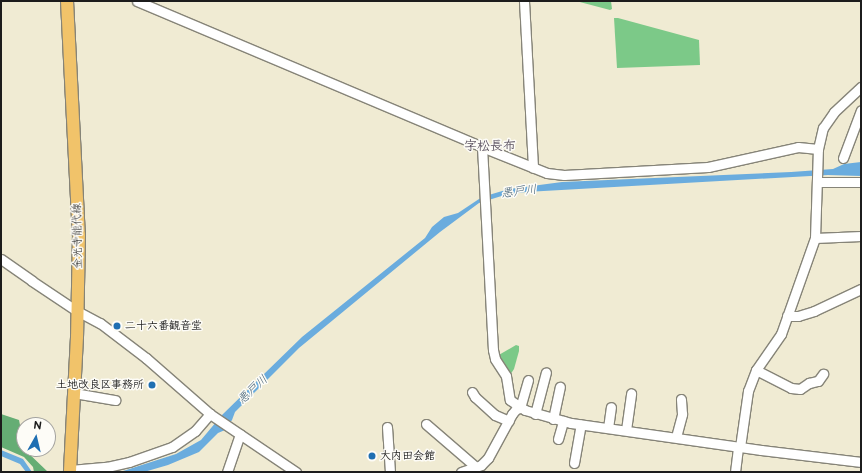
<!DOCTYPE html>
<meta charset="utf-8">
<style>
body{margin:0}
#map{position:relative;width:862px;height:473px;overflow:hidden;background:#f0ebd3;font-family:"Balsamiq Sans","Klee One",sans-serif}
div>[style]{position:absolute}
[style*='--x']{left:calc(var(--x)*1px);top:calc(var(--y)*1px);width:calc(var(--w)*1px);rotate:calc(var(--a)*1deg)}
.green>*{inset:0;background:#7cc988}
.forest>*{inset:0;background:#65ad74}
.water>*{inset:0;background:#6aacde}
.roads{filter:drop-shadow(1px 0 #868478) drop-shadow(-1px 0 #868478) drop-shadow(0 1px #868478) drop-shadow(0 -1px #868478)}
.minor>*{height:9px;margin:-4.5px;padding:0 4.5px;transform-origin:4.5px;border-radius:4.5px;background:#fff}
.major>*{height:12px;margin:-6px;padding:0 6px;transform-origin:6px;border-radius:6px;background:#f1c36a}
.dots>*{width:11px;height:11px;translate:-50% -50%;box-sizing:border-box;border:2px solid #fdfcf7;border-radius:50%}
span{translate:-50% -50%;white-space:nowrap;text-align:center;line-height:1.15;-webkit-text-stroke:3px #fdfcf7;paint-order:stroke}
.street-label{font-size:11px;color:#1c1c1c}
.poi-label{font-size:11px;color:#1c1c1c;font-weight:700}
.left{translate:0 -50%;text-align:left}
.right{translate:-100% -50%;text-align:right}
.water-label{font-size:12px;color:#3f5d73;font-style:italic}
.quarter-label{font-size:13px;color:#5c5362;font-weight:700}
.frame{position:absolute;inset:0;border:2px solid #1c1c1c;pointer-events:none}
.north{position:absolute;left:16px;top:417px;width:40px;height:40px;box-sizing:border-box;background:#fdfcf7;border:1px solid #a3a29f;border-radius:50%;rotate:8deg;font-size:11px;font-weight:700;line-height:16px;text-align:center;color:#1c1c1c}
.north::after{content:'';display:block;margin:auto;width:14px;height:18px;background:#1f6fb2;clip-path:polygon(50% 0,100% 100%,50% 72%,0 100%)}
</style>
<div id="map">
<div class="green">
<div style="clip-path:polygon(576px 1px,611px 1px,612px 9px,610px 10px)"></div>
<div style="clip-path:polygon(614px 18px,618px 18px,699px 40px,700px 65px,617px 68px)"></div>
<div style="clip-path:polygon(516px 345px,519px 346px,519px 351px,514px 369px,510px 375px,497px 356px)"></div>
</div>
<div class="forest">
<div style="clip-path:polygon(1px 414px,19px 420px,21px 430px,24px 431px,24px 449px,48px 472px,34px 472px,33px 467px,24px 457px,1px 447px)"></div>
</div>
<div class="water">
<div style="clip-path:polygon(861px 162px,861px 176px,828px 175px,526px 192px,508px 194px,479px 203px,440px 232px,299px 348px,235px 412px,232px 420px,225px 430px,218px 433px,199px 452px,168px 465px,144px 472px,120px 472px,176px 454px,201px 440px,222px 415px,302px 337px,425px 238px,432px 227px,444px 217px,458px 213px,482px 197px,509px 189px,562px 182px,791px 172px,833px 169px,844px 164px)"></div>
<div style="clip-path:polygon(1px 450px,23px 459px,32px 472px,26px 472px,20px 464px,1px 456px)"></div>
</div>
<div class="roads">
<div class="minor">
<div style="--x:137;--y:1;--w:375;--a:22.9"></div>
<div style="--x:482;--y:147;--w:70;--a:21.8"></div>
<div style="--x:547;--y:173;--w:17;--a:7"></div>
<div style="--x:564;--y:175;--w:144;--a:-3.2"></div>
<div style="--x:708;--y:167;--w:92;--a:-12.5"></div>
<div style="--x:798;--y:147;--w:20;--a:6"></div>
<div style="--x:524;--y:1;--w:167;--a:86.9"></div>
<div style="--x:482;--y:147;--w:203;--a:86.9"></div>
<div style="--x:493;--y:350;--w:9;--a:77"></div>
<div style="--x:495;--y:359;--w:20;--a:57"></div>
<div style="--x:506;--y:376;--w:24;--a:81"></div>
<div style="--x:510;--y:400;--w:18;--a:34"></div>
<div style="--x:525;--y:410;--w:48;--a:15.8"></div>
<div style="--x:571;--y:423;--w:192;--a:8.1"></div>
<div style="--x:761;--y:450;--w:101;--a:6.8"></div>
<div style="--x:843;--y:158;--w:51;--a:-69.4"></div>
<div style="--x:818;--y:182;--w:43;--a:0"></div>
<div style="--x:815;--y:238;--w:46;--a:-2.5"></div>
<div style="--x:1;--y:259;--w:38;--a:35"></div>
<div style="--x:32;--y:281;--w:54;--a:33.7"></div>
<div style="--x:77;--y:311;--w:26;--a:28"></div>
<div style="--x:100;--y:323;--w:58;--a:37.3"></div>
<div style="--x:146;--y:358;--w:85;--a:41.2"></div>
<div style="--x:210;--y:414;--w:104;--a:34"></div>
<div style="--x:787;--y:316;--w:11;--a:0"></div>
<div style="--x:798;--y:316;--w:17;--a:-17"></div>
<div style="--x:814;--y:311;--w:52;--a:-25.1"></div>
<div style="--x:756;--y:370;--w:39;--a:27"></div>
<div style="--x:791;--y:388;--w:9;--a:6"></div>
<div style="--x:800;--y:389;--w:11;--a:-34"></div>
<div style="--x:809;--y:383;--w:9;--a:-13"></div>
<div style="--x:818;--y:381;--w:9;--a:-54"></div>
<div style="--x:472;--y:392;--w:6;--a:59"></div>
<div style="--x:475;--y:397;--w:27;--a:42"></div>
<div style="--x:495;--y:415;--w:15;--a:23"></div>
<div style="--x:74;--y:393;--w:42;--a:9.7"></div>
<div style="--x:535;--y:414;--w:43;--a:-75.3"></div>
<div style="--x:553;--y:419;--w:33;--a:-78"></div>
<div style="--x:426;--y:424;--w:66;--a:40.7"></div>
<div style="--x:387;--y:427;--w:45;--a:86.2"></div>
<div style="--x:608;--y:428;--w:21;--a:-82"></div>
<div style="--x:626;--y:430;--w:37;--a:-82"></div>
<div style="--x:676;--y:437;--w:24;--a:-75"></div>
<div style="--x:682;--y:414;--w:15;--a:-94"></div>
<div style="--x:558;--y:439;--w:19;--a:-74"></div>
<div style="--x:740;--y:447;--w:57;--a:-81.9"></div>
<div style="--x:748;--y:391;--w:22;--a:-69"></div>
<div style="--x:756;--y:370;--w:44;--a:-55.2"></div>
<div style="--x:781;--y:334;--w:102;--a:-70.5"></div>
<div style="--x:815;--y:238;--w:89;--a:-88.1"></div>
<div style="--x:818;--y:149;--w:22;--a:-77"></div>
<div style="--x:823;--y:128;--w:19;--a:-55"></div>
<div style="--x:834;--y:112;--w:37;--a:-43"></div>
<div style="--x:574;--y:463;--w:39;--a:-80"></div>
<div style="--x:70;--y:470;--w:37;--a:-5"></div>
<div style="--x:107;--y:467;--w:23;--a:-13"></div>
<div style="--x:129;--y:462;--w:46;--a:-19.2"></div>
<div style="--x:172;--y:447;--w:28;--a:-35"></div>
<div style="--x:195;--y:431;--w:23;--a:-49"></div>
<div style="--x:227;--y:472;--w:40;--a:-71.1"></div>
<div style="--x:461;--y:472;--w:21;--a:-19"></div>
<div style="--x:481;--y:465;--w:10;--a:-45"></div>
<div style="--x:488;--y:458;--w:50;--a:-61.4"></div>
<div style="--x:512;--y:414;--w:6;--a:-51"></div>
<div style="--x:516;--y:409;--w:4;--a:-14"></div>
<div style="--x:520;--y:408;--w:29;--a:-74"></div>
<div style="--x:735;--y:472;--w:25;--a:-83"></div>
</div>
<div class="major">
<div style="--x:67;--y:1;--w:234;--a:87.1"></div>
<div style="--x:79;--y:235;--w:102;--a:91.1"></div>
<div style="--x:77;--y:337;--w:135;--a:93"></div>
</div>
</div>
<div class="dots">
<div style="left:117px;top:326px;background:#1f6fb2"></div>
<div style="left:152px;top:385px;background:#1f6fb2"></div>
<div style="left:372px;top:456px;background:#1f6fb2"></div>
</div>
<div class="street-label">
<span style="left:78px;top:236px;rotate:-91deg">金光寺能代線</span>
</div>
<div class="poi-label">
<span class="left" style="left:125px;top:326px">二十六番観音堂</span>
<span class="right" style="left:144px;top:385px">土地改良区事務所</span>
<span class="left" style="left:380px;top:456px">大内田会館</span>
</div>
<div class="water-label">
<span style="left:519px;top:192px;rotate:-7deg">悪戸川</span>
<span style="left:253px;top:390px;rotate:-43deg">悪戸川</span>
</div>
<div class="quarter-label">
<span style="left:490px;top:146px">字松長布</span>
</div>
<div class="frame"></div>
<div class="north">N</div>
</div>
